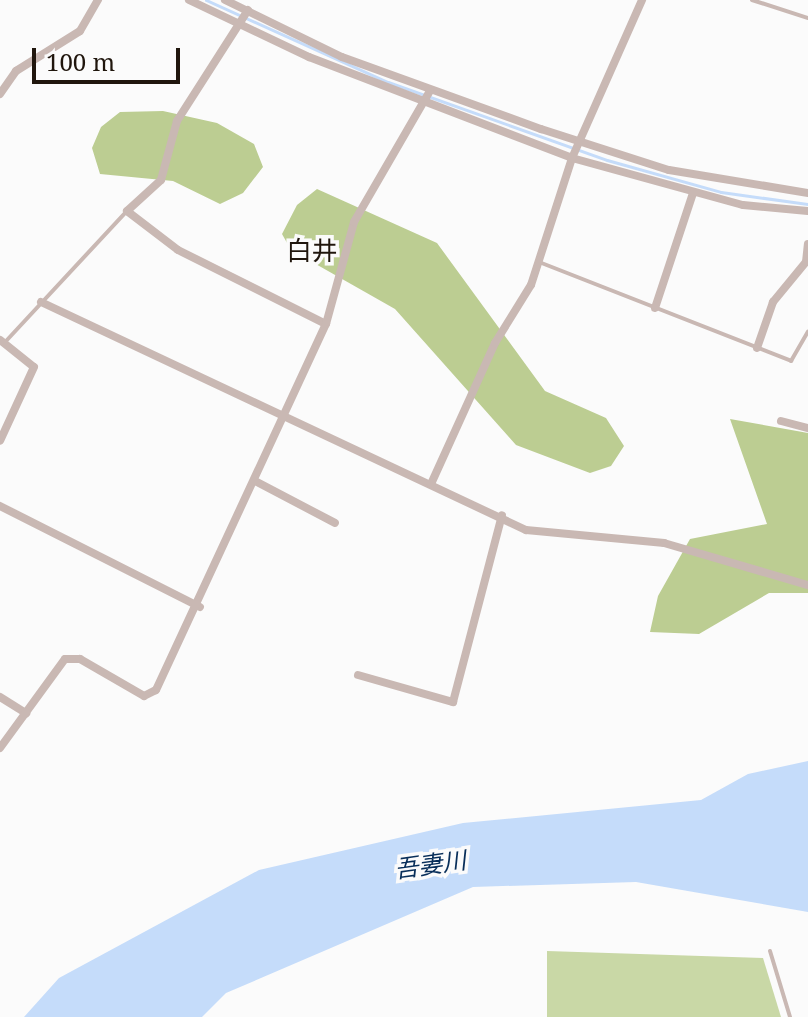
<!DOCTYPE html>
<meta charset="utf-8">
<style>
body{margin:0}
#map{position:relative;width:808px;height:1017px;overflow:hidden;background:#fbfbfb;font-family:"Noto Serif","Noto Sans JP",serif}
div>[style]{position:absolute}
[style*='--x']{left:calc(var(--x)*1px);top:calc(var(--y)*1px);width:calc(var(--w)*1px);rotate:calc(var(--a)*1deg)}
.green>*{inset:0;background:#c9d8a6}
.forest>*{inset:0;background:#bccd92}
.water>*{inset:0;background:#c5dcfa}
.stream>*{height:3px;margin:-1.5px;padding:0 1.5px;transform-origin:1.5px;border-radius:1.5px;background:#c5dcfa}
.service>*{height:4px;margin:-2px;padding:0 2px;transform-origin:2px;border-radius:2px;background:#c9b8b3}
.minor>*{height:8px;margin:-4px;padding:0 4px;transform-origin:4px;border-radius:4px;background:#c9b8b3}
span{translate:-50% -50%;white-space:nowrap;text-align:center;line-height:1.15;-webkit-text-stroke:7px #fbfbfb;paint-order:stroke}
.water-label{font-size:24px;color:#082e59;font-style:italic}
.quarter-label{font-size:26px;color:#20160d}
.scale{position:absolute;left:32px;top:48px;width:148px;height:36px;box-sizing:border-box;border:4px solid #20160d;border-top:0;padding-left:10px;font-size:24px;line-height:28px;white-space:nowrap;color:#20160d;-webkit-text-stroke:6px #fbfbfb;paint-order:stroke}
</style>
<div id="map">
<div class="green">
<div style="clip-path:polygon(547px 951px,763px 958px,781px 1017px,547px 1017px)"></div>
</div>
<div class="forest">
<div style="clip-path:polygon(163px 111px,217px 123px,254px 144px,263px 167px,243px 193px,220px 204px,173px 181px,100px 174px,92px 148px,101px 127px,120px 112px)"></div>
<div style="clip-path:polygon(317px 189px,437px 243px,545px 391px,606px 418px,624px 446px,611px 466px,590px 473px,516px 445px,395px 309px,291px 250px,282px 234px,297px 205px)"></div>
<div style="clip-path:polygon(730px 419px,808px 433px,808px 593px,769px 593px,699px 634px,650px 632px,658px 596px,690px 539px,767px 524px)"></div>
</div>
<div class="water">
<div style="clip-path:polygon(808px 761px,808px 912px,636px 882px,473px 887px,226px 993px,202px 1017px,24px 1017px,59px 978px,259px 870px,463px 823px,701px 800px,748px 774px)"></div>
</div>
<div class="stream">
<div style="--x:206;--y:0;--w:200;--a:24.3"></div>
<div style="--x:388;--y:82;--w:232;--a:19.6"></div>
<div style="--x:607;--y:160;--w:118;--a:15.7"></div>
<div style="--x:721;--y:192;--w:88;--a:7.9"></div>
</div>
<div class="service">
<div style="--x:752;--y:0;--w:59;--a:17.8"></div>
<div style="--x:539;--y:262;--w:271;--a:21.4"></div>
<div style="--x:791;--y:361;--w:34;--a:-60"></div>
<div style="--x:7;--y:340;--w:176;--a:-47.1"></div>
<div style="--x:770;--y:951;--w:69;--a:73.1"></div>
</div>
<div class="minor">
<div style="--x:189;--y:0;--w:133;--a:25.4"></div>
<div style="--x:309;--y:57;--w:282;--a:21"></div>
<div style="--x:572;--y:158;--w:177;--a:15.4"></div>
<div style="--x:743;--y:205;--w:65;--a:5.3"></div>
<div style="--x:225;--y:0;--w:130;--a:26"></div>
<div style="--x:342;--y:57;--w:212;--a:19.9"></div>
<div style="--x:541;--y:129;--w:134;--a:17.8"></div>
<div style="--x:669;--y:170;--w:141;--a:9.4"></div>
<div style="--x:248;--y:10;--w:132;--a:122.6"></div>
<div style="--x:177;--y:121;--w:61;--a:105.2"></div>
<div style="--x:161;--y:180;--w:46;--a:137.6"></div>
<div style="--x:127;--y:211;--w:64;--a:37.4"></div>
<div style="--x:178;--y:250;--w:165;--a:26.6"></div>
<div style="--x:0;--y:94;--w:28;--a:-55"></div>
<div style="--x:16;--y:71;--w:75;--a:-32"></div>
<div style="--x:80;--y:31;--w:36;--a:-60"></div>
<div style="--x:41;--y:302;--w:536;--a:25.18"></div>
<div style="--x:526;--y:530;--w:139;--a:5.4"></div>
<div style="--x:664;--y:543;--w:150;--a:16.3"></div>
<div style="--x:655;--y:308;--w:121;--a:-71.7"></div>
<div style="--x:0;--y:340;--w:43;--a:38.5"></div>
<div style="--x:34;--y:367;--w:81;--a:114.7"></div>
<div style="--x:757;--y:348;--w:49;--a:-70.8"></div>
<div style="--x:773;--y:302;--w:52;--a:-50.5"></div>
<div style="--x:806;--y:262;--w:18;--a:-84"></div>
<div style="--x:781;--y:421;--w:28;--a:15"></div>
<div style="--x:257;--y:482;--w:88;--a:27.7"></div>
<div style="--x:431;--y:484;--w:155;--a:-65.6"></div>
<div style="--x:495;--y:343;--w:68;--a:-58.2"></div>
<div style="--x:531;--y:285;--w:133;--a:-72.1"></div>
<div style="--x:572;--y:158;--w:173;--a:-66.1"></div>
<div style="--x:0;--y:506;--w:224;--a:26.8"></div>
<div style="--x:358;--y:675;--w:99;--a:15.9"></div>
<div style="--x:453;--y:702;--w:193;--a:-75.3"></div>
<div style="--x:0;--y:697;--w:31;--a:32"></div>
<div style="--x:0;--y:748;--w:110;--a:-53.9"></div>
<div style="--x:65;--y:659;--w:15;--a:0"></div>
<div style="--x:80;--y:659;--w:74;--a:30"></div>
<div style="--x:144;--y:696;--w:13;--a:-27"></div>
<div style="--x:156;--y:690;--w:404;--a:-65.1"></div>
<div style="--x:326;--y:324;--w:106;--a:-74.6"></div>
<div style="--x:354;--y:222;--w:151;--a:-59.9"></div>
</div>
<div class="water-label">
<span style="left:430px;top:864px;rotate:-8deg">吾妻川</span>
</div>
<div class="quarter-label">
<span style="left:312px;top:251px">白井</span>
</div>
<div class="scale">100 m</div>
</div>
